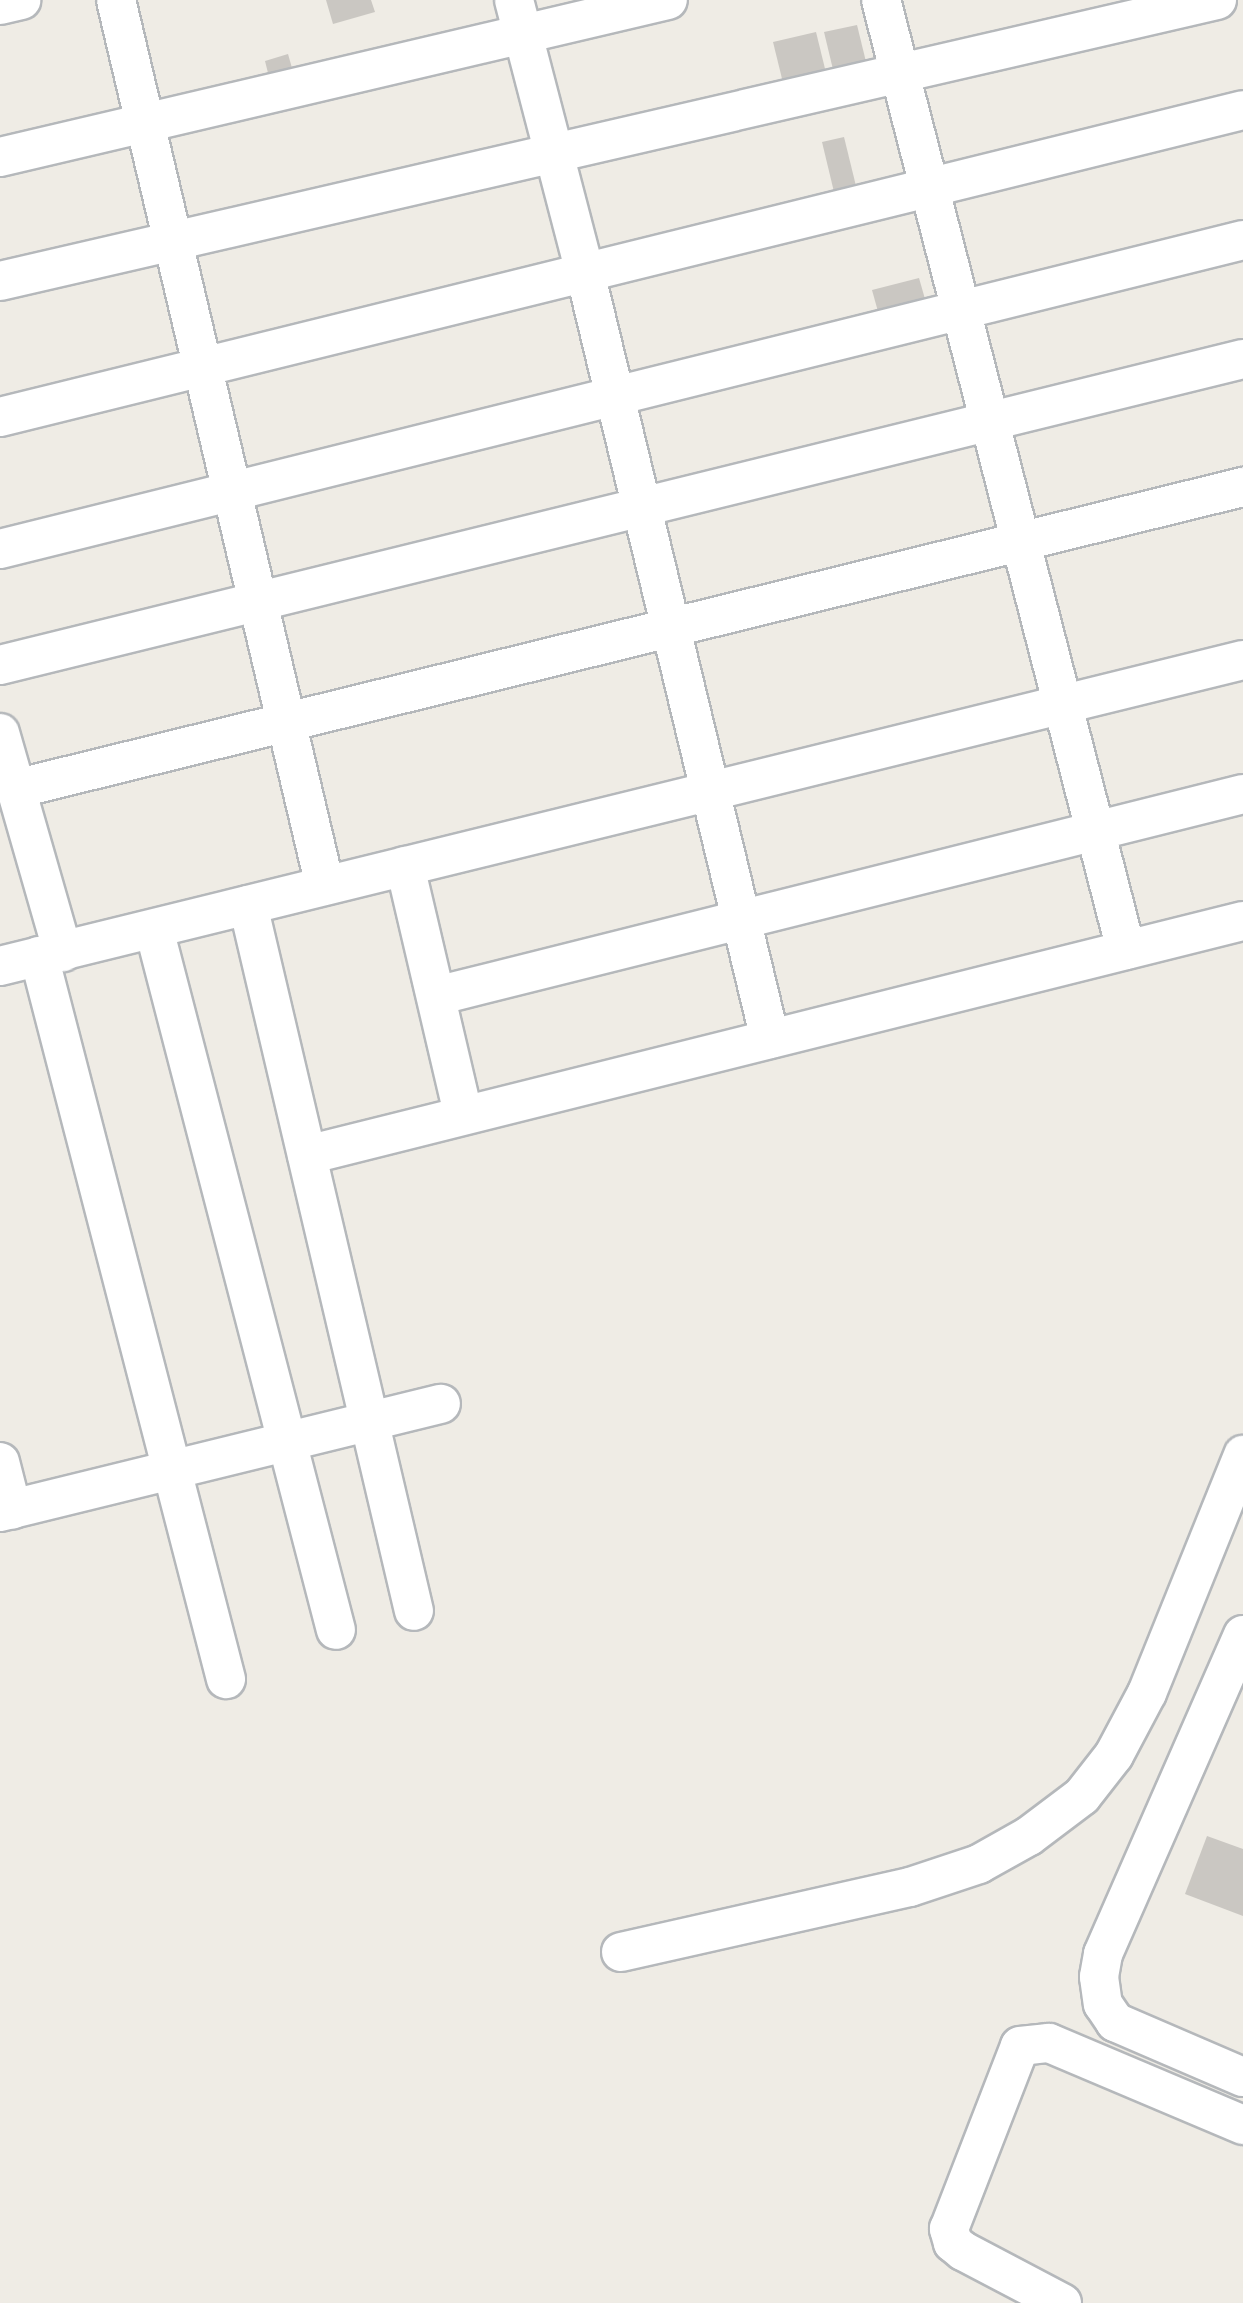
<!DOCTYPE html>
<style>
body{margin:0}
#map{position:relative;width:1243px;height:2303px;overflow:hidden;background:#efece5;font-family:Manrope,sans-serif}
div>[style]{position:absolute}
[style*='--x']{left:calc(var(--x)*1px);top:calc(var(--y)*1px);width:calc(var(--w)*1px);rotate:calc(var(--a)*1deg)}
.building>*{inset:0;background:#cac7c2}
.roads{filter:drop-shadow(2px 0 #b5b8bb) drop-shadow(-2px 0 #b5b8bb) drop-shadow(0 2px #b5b8bb) drop-shadow(0 -2px #b5b8bb)}
.minor>*{height:38px;margin:-19px;padding:0 19px;transform-origin:19px;border-radius:19px;background:#fff}
span{translate:-50% -50%;white-space:nowrap;text-align:center;line-height:1.15;-webkit-text-stroke:5px #fff;paint-order:stroke}
</style>
<div id="map">
<div class="building">
<div style="clip-path:polygon(326px 0,371px 0,375px 12px,333px 24px)"></div>
<div style="clip-path:polygon(857px 25px,869px 74px,836px 82px,824px 32px)"></div>
<div style="clip-path:polygon(816px 32px,829px 85px,786px 95px,773px 42px)"></div>
<div style="clip-path:polygon(288px 54px,296px 82px,272px 89px,265px 61px)"></div>
<div style="clip-path:polygon(844px 137px,856px 186px,834px 192px,822px 142px)"></div>
<div style="clip-path:polygon(919px 278px,929px 313px,882px 326px,872px 290px)"></div>
<div style="clip-path:polygon(1207px 1836px,1243px 1849px,1243px 1916px,1185px 1894px)"></div>
</div>
<div class="roads">
<div class="minor">
<div style="--x:116;--y:0;--w:910;--a:76.73"></div>
<div style="--x:514;--y:0;--w:281;--a:75.4"></div>
<div style="--x:585;--y:272;--w:789;--a:76.44"></div>
<div style="--x:881;--y:0;--w:981;--a:75.54"></div>
<div style="--x:0;--y:5;--w:22;--a:-13"></div>
<div style="--x:0;--y:157;--w:686;--a:-13.23"></div>
<div style="--x:0;--y:281;--w:1249;--a:-13"></div>
<div style="--x:0;--y:417;--w:1280;--a:-13.87"></div>
<div style="--x:0;--y:549;--w:1281;--a:-13.96"></div>
<div style="--x:0;--y:665;--w:1280;--a:-13.83"></div>
<div style="--x:0;--y:733;--w:228;--a:74"></div>
<div style="--x:15;--y:789;--w:1265;--a:-13.82"></div>
<div style="--x:405;--y:866;--w:254;--a:76.8"></div>
<div style="--x:248;--y:905;--w:725;--a:76.77"></div>
<div style="--x:154;--y:929;--w:724;--a:75.45"></div>
<div style="--x:39;--y:956;--w:747;--a:75.5"></div>
<div style="--x:0;--y:966;--w:1280;--a:-13.83"></div>
<div style="--x:436;--y:996;--w:832;--a:-14.05"></div>
<div style="--x:307;--y:1155;--w:965;--a:-14.04"></div>
<div style="--x:0;--y:1462;--w:49;--a:75.7"></div>
<div style="--x:0;--y:1512;--w:454;--a:-13.8"></div>
<div style="--x:1243;--y:1635;--w:348;--a:113.7"></div>
<div style="--x:1103;--y:1954;--w:23;--a:100"></div>
<div style="--x:1099;--y:1977;--w:27;--a:82"></div>
<div style="--x:1103;--y:2004;--w:22;--a:56"></div>
<div style="--x:1115;--y:2022;--w:139;--a:23.3"></div>
<div style="--x:621;--y:1952;--w:296;--a:-12.7"></div>
<div style="--x:910;--y:1887;--w:73;--a:-18.4"></div>
<div style="--x:979;--y:1864;--w:57;--a:-29.2"></div>
<div style="--x:1029;--y:1836;--w:66;--a:-37"></div>
<div style="--x:1082;--y:1796;--w:52;--a:-52"></div>
<div style="--x:1114;--y:1755;--w:70;--a:-62"></div>
<div style="--x:1147;--y:1693;--w:257;--a:-68"></div>
<div style="--x:1062;--y:2303;--w:112;--a:-152.3"></div>
<div style="--x:963;--y:2251;--w:13;--a:-141"></div>
<div style="--x:953;--y:2243;--w:15;--a:-106"></div>
<div style="--x:949;--y:2229;--w:196;--a:-68.8"></div>
<div style="--x:1020;--y:2046;--w:29;--a:-6"></div>
<div style="--x:1049;--y:2043;--w:211;--a:22.9"></div>
</div>
</div>
</div>
